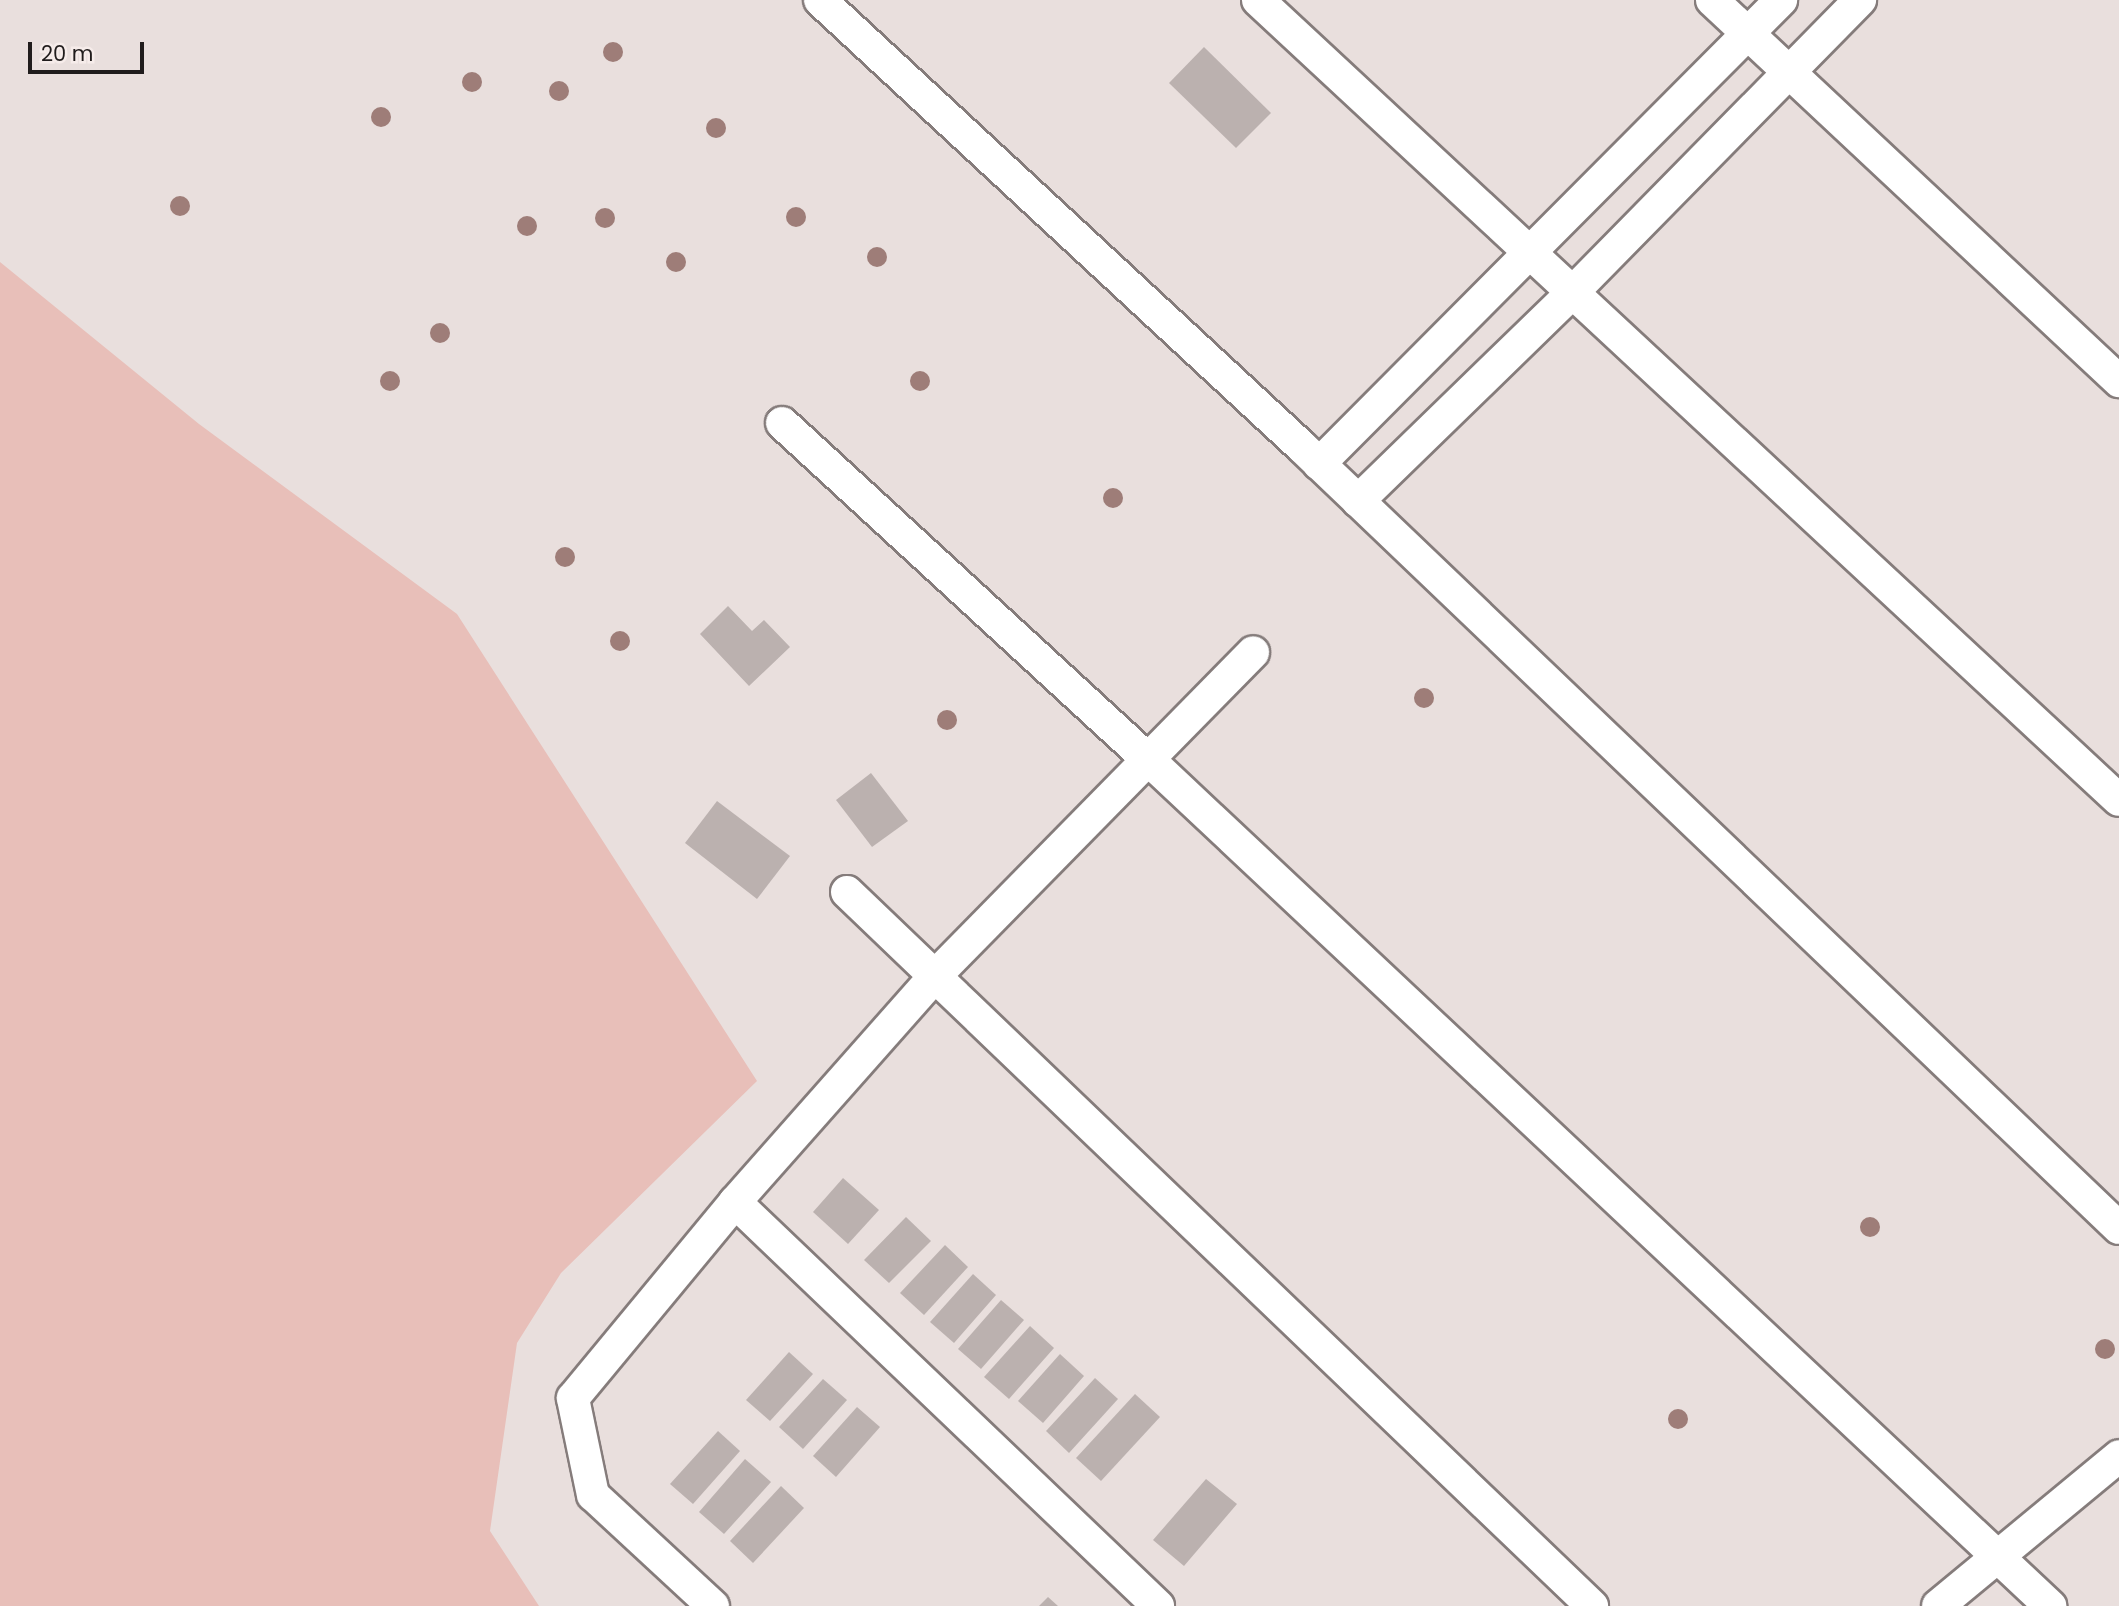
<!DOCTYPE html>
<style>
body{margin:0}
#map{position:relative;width:2119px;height:1606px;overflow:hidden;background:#e9dfdd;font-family:Poppins,sans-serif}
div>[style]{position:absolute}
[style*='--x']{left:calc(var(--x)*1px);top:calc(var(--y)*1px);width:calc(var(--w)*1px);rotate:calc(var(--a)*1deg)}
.green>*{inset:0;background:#e8bfb9}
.building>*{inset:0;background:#bbb1af}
.roads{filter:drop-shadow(2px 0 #857c7b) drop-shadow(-2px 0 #857c7b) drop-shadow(0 2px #857c7b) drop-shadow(0 -2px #857c7b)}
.minor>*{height:32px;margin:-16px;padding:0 16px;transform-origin:16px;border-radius:16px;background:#fff}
.trees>*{width:20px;height:20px;margin:-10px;border-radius:50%;background:#9e7d78}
span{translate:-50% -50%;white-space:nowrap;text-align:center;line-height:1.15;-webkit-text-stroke:5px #f6ecea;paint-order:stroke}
.scale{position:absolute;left:28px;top:42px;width:116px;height:32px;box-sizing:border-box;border:4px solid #201c1c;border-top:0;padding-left:9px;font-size:21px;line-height:24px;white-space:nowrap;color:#201c1c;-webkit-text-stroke:5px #f6ecea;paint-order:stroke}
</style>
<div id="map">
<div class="green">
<div style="clip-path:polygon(0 262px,199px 424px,457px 614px,757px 1081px,561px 1273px,517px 1343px,490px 1531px,539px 1606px,0 1606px)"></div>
</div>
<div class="building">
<div style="clip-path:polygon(1204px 47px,1271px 113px,1236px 148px,1169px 83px)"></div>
<div style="clip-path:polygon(728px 606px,752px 631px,764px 620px,790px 647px,749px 686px,700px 634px)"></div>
<div style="clip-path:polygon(871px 773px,908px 821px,872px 847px,836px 800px)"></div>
<div style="clip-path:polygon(717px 801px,790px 856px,757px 899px,685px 843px)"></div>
<div style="clip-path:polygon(843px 1178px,879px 1210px,848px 1244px,813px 1212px)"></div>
<div style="clip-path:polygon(906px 1217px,931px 1241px,889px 1283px,864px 1260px)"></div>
<div style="clip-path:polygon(945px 1245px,968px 1267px,924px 1315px,900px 1293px)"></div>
<div style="clip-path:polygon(973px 1274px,996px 1295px,954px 1343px,930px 1322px)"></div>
<div style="clip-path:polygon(1001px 1300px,1024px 1320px,981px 1369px,958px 1349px)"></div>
<div style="clip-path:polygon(1030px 1326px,1054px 1348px,1009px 1399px,984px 1377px)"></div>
<div style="clip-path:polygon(789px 1352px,813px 1374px,770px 1421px,746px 1400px)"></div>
<div style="clip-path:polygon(1060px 1354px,1084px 1376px,1043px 1423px,1018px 1401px)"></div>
<div style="clip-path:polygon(1095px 1378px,1118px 1399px,1069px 1453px,1046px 1431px)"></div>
<div style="clip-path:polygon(823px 1379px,847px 1400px,803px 1449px,779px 1427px)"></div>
<div style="clip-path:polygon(1135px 1394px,1160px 1417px,1101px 1481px,1076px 1458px)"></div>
<div style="clip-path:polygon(857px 1407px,880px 1427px,836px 1477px,813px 1456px)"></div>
<div style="clip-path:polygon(718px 1431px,740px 1451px,693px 1504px,670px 1484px)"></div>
<div style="clip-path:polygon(745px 1459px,771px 1482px,724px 1534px,699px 1512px)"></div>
<div style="clip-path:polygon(1206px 1479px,1237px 1504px,1184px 1566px,1153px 1540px)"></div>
<div style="clip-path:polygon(781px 1486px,804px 1508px,753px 1563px,730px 1541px)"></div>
<div style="clip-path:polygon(1048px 1597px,1058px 1606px,1039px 1606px)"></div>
</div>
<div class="roads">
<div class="minor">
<div style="--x:820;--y:0;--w:657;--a:42.84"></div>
<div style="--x:1302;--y:447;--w:1130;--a:43.71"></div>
<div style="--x:1258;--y:0;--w:1175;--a:42.9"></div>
<div style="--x:1712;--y:0;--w:558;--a:43.11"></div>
<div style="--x:782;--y:423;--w:500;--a:42.6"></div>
<div style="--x:1150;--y:761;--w:1235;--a:43.19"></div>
<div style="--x:1319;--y:464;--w:655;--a:-45.12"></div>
<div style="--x:1358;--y:501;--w:296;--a:-44.2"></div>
<div style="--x:1570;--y:295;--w:414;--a:-45.5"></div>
<div style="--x:847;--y:892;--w:1032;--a:43.78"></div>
<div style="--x:735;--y:1202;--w:585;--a:43.68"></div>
<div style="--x:713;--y:1606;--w:163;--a:-137.2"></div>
<div style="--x:593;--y:1495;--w:99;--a:-101.7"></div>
<div style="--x:573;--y:1398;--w:254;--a:-50.4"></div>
<div style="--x:735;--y:1202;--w:305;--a:-48.5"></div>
<div style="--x:937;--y:974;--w:451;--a:-45.5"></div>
<div style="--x:1938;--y:1606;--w:235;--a:-39.6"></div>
</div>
</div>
<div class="trees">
<div style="left:613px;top:52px"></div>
<div style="left:472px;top:82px"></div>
<div style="left:559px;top:91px"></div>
<div style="left:381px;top:117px"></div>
<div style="left:716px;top:128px"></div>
<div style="left:180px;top:206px"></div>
<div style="left:796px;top:217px"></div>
<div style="left:605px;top:218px"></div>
<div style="left:527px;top:226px"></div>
<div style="left:877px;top:257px"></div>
<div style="left:676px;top:262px"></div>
<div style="left:440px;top:333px"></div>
<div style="left:390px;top:381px"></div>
<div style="left:920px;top:381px"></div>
<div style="left:1113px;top:498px"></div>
<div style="left:565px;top:557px"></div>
<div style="left:620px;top:641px"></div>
<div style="left:1424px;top:698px"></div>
<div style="left:947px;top:720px"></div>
<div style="left:1870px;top:1227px"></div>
<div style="left:2105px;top:1349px"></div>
<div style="left:1678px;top:1419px"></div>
</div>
<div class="scale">20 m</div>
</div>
